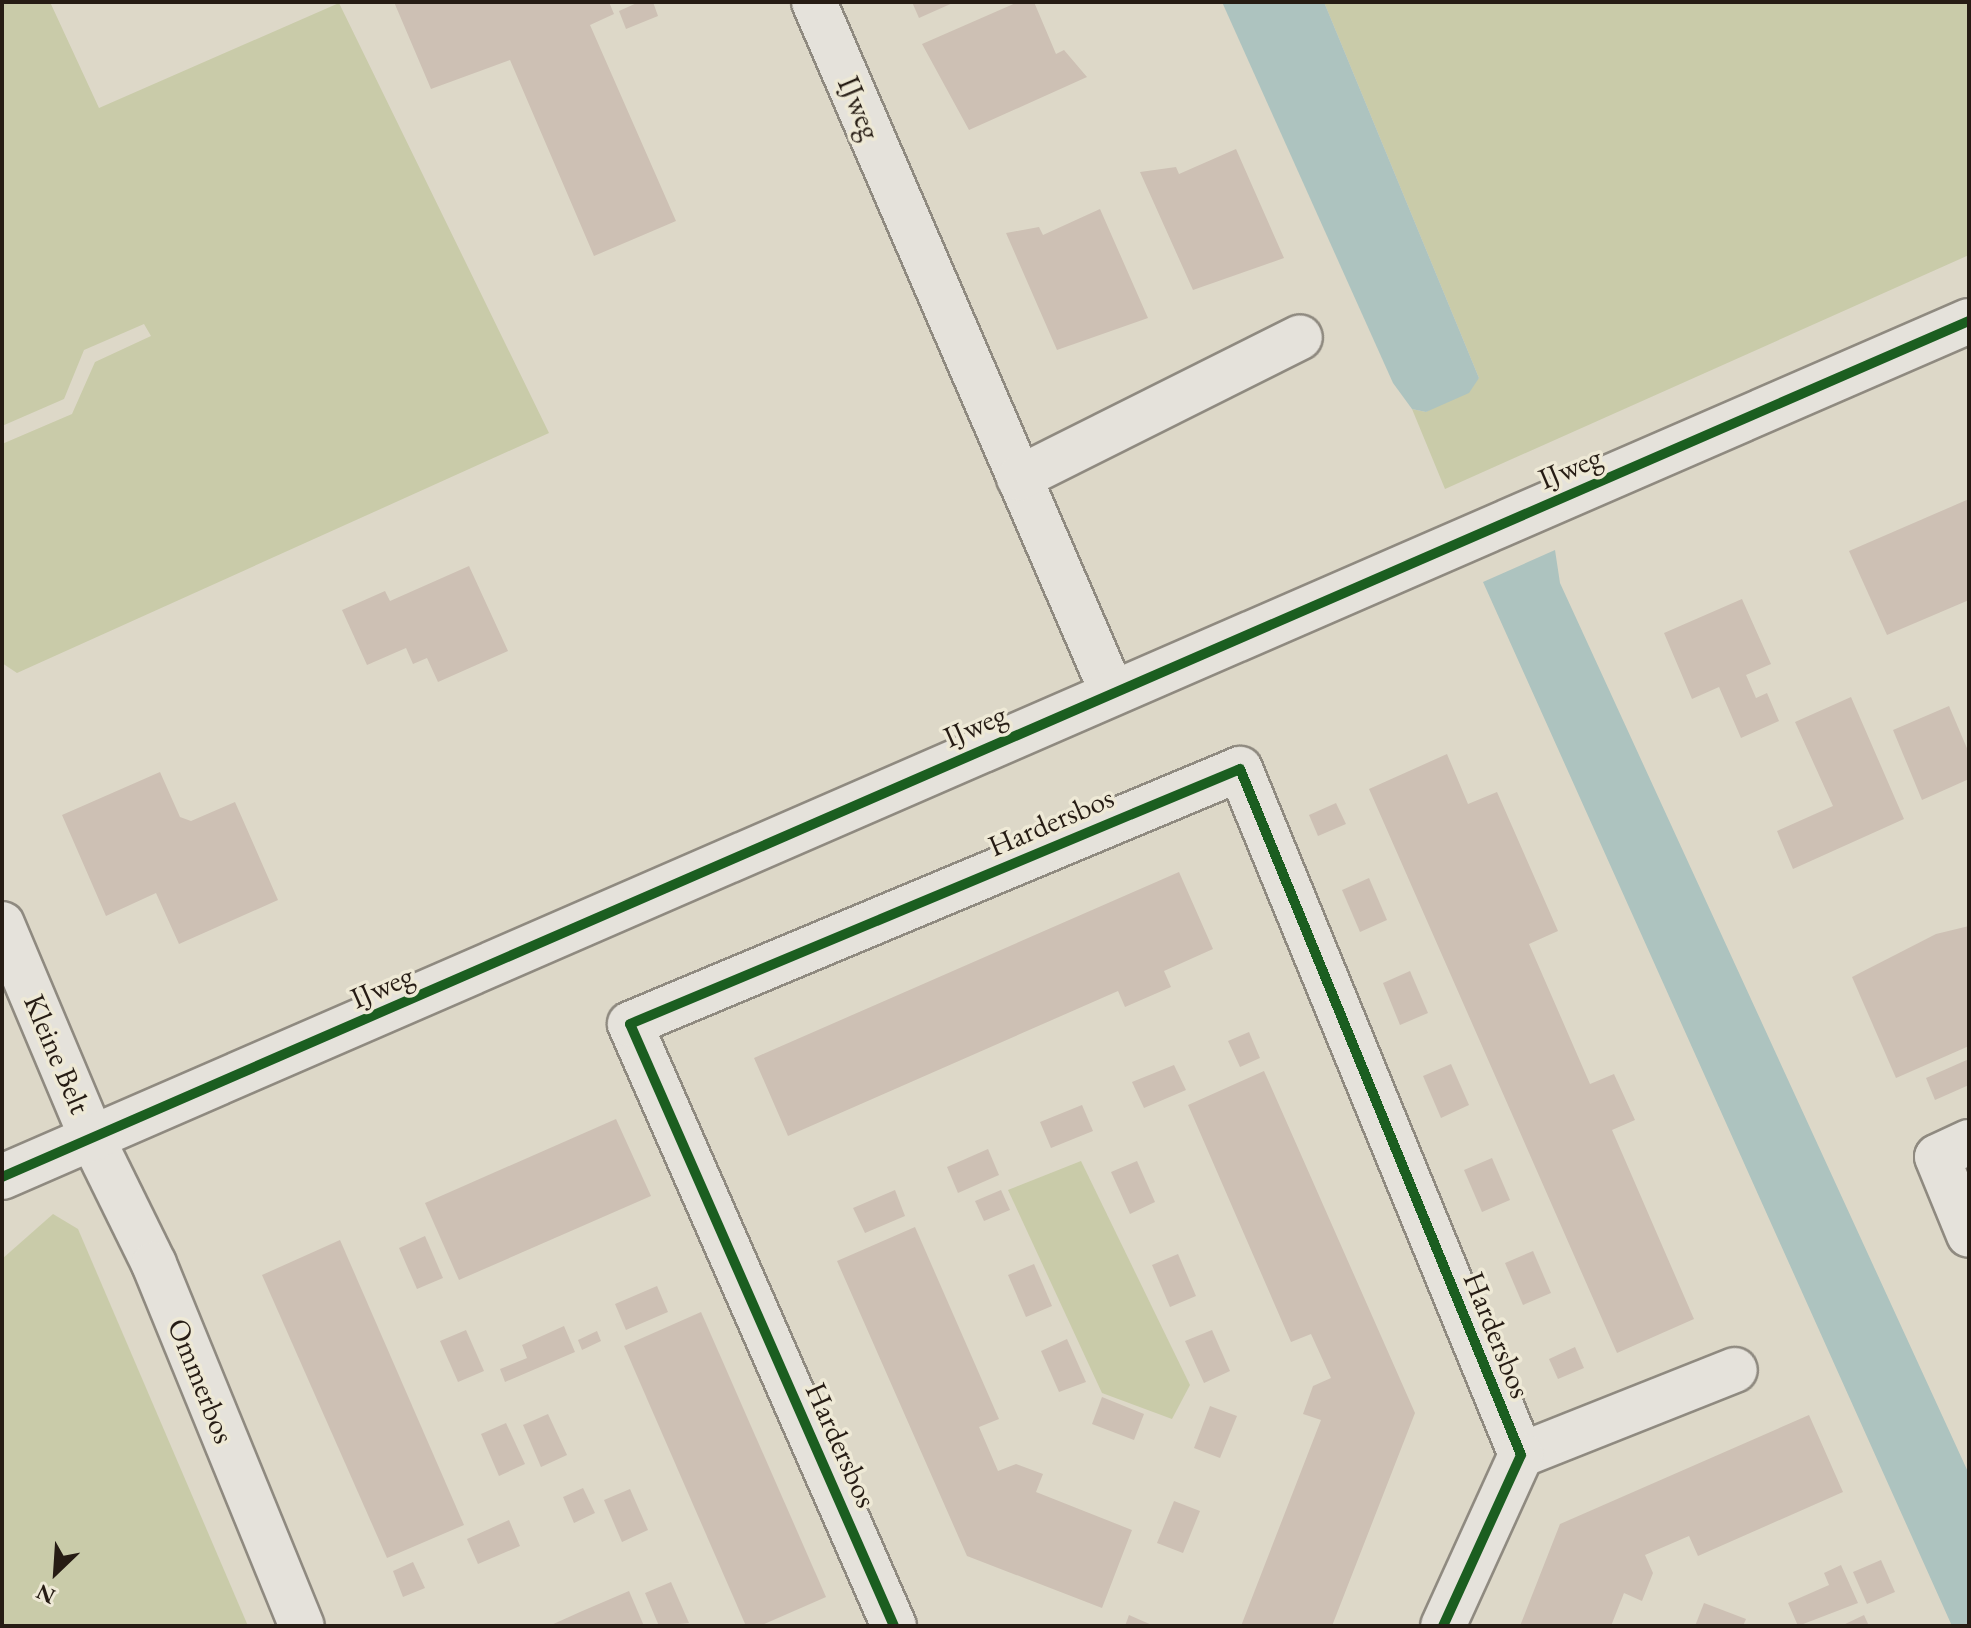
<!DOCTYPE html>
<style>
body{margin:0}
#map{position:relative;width:1971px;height:1628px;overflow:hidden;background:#ddd8c8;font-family:"EB Garamond",serif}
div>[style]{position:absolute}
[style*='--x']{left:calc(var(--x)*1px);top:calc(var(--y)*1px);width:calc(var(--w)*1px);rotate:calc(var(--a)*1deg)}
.green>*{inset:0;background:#c9cba9}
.water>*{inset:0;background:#adc3bf}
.building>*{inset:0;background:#cdc0b4}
.roads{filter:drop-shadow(2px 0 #8f8a80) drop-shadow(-2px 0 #8f8a80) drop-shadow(0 2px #8f8a80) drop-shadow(0 -2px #8f8a80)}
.street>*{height:44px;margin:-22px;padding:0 22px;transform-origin:22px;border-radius:22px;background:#e5e2db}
.secondary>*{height:44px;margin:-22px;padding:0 22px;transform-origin:22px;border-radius:22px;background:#e5e2db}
.cycleway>*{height:10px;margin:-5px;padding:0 5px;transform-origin:5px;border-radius:5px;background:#1b5e20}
span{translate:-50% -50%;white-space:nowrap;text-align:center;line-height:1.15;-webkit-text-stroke:7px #eee9d6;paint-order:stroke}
.street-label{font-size:30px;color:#261c14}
.frame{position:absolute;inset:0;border:4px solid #261c14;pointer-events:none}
.north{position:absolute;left:16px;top:1532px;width:80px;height:80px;-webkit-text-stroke:6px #eee9d6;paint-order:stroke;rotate:205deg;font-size:22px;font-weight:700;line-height:32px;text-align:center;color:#261c14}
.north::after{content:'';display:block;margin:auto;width:28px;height:36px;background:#261c14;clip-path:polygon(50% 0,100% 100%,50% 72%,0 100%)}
</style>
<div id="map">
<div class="green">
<div style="clip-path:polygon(2px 2px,50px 2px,99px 108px,339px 3px,549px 433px,17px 673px,2px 663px,2px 444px,72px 414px,95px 362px,151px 336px,144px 324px,84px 350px,64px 399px,2px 426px)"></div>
<div style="clip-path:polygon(1324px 2px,1969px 2px,1969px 255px,1445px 489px,1412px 409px,1426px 412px,1479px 378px)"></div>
<div style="clip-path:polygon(1081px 1161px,1190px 1385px,1172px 1419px,1102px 1393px,1008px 1190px)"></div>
<div style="clip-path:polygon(53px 1214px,78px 1229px,248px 1626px,2px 1626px,2px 1259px)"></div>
</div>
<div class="water">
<div style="clip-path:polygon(1222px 2px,1324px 2px,1479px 378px,1469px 393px,1426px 412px,1412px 409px,1393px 383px)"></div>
<div style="clip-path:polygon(1555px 550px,1560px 583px,1969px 1474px,1969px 1626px,1952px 1626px,1483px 582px)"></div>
</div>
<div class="building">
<div style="clip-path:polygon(394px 2px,609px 2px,614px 14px,590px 25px,676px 221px,594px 256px,510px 60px,431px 89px)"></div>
<div style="clip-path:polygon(639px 2px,653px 2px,658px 16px,626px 29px,619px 11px)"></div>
<div style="clip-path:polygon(912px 2px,955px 2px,919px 18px)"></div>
<div style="clip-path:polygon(1018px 2px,1034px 2px,1056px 54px,1064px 50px,1087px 77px,969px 130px,922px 44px)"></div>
<div style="clip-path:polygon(1236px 149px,1284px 258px,1193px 290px,1140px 172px,1176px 167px,1179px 174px)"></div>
<div style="clip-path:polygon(1100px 209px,1148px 318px,1057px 350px,1006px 233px,1039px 227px,1043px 235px)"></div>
<div style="clip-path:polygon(1969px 499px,1969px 600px,1887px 635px,1849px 551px)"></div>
<div style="clip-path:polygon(469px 566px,508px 651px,438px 682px,427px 658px,413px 664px,406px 648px,367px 665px,342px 610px,385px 591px,390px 601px)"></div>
<div style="clip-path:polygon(1742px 599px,1771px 664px,1746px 675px,1756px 698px,1767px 693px,1779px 721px,1741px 738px,1719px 687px,1692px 699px,1664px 633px)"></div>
<div style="clip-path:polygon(1851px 697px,1904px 819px,1793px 869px,1777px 831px,1833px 806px,1795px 722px)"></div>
<div style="clip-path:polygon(1949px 706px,1969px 753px,1969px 779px,1922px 800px,1893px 730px)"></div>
<div style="clip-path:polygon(1447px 754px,1468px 804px,1497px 792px,1558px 931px,1529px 944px,1590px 1084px,1614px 1074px,1635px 1120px,1612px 1130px,1694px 1319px,1617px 1353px,1369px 789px)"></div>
<div style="clip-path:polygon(160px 772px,180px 817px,191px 821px,235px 802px,278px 900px,179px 944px,156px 893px,106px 916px,62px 815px)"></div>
<div style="clip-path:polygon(1336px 803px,1346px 824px,1318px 836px,1309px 815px)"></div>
<div style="clip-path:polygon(1179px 872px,1213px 949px,1164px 971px,1171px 987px,1125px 1007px,1118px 991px,788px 1136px,754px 1058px)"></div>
<div style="clip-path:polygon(1369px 878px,1387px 920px,1360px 932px,1342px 890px)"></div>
<div style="clip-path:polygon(1969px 926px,1969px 1046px,1896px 1078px,1852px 977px,1936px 934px)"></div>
<div style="clip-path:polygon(1410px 971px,1428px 1013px,1400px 1025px,1383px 983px)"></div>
<div style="clip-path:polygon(1249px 1032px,1260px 1058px,1240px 1067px,1228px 1041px)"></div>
<div style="clip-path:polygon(1969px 1059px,1969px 1085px,1935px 1100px,1926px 1078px)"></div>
<div style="clip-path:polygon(1451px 1064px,1469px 1105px,1441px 1118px,1423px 1076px)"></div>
<div style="clip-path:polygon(1174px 1065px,1186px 1090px,1144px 1108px,1132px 1082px)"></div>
<div style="clip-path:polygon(1264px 1071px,1415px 1413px,1332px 1626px,1241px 1626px,1321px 1420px,1303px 1414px,1313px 1386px,1331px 1378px,1311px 1334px,1291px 1342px,1188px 1105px)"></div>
<div style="clip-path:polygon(1082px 1105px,1093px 1131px,1051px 1148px,1040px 1122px)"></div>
<div style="clip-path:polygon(616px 1119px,651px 1196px,459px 1280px,425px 1203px)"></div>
<div style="clip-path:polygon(988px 1149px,999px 1175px,958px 1193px,947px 1167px)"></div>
<div style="clip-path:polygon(1492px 1158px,1510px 1200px,1482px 1212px,1464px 1170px)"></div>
<div style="clip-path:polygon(1137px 1161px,1155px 1202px,1130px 1214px,1111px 1172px)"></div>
<div style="clip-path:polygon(895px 1190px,905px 1216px,865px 1233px,853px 1208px)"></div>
<div style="clip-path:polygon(1001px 1190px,1010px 1210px,984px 1221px,975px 1201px)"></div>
<div style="clip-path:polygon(915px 1227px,999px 1419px,979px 1427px,998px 1471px,1016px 1464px,1043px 1474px,1036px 1492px,1132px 1530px,1102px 1608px,967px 1556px,837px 1261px)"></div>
<div style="clip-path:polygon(425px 1236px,443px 1278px,417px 1289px,399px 1248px)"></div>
<div style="clip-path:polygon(340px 1240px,464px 1525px,387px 1558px,262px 1275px)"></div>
<div style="clip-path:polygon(1533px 1251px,1551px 1293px,1523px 1305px,1505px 1263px)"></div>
<div style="clip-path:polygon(1178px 1254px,1196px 1296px,1170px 1307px,1152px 1265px)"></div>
<div style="clip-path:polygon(1034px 1264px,1052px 1306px,1026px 1317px,1008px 1275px)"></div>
<div style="clip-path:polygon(657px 1286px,668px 1312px,626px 1330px,615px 1304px)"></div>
<div style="clip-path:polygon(701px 1312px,826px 1597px,760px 1626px,746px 1626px,624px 1346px)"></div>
<div style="clip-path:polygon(564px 1326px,575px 1352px,505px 1382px,500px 1369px,527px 1358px,522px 1345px)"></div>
<div style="clip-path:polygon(466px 1330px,484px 1371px,458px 1382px,440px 1341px)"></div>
<div style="clip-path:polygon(1212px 1330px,1230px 1371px,1204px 1383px,1185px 1341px)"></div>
<div style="clip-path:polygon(597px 1331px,601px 1341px,582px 1350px,578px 1340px)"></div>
<div style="clip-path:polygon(1067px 1339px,1086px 1382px,1059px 1392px,1041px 1351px)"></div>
<div style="clip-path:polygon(1575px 1347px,1584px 1368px,1558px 1379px,1549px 1359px)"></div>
<div style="clip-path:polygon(1102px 1397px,1144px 1414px,1134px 1440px,1092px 1424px)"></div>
<div style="clip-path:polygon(1210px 1406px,1237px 1416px,1220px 1458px,1194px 1448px)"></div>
<div style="clip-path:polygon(548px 1414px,567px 1455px,541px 1467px,523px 1425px)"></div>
<div style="clip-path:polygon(1809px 1415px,1843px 1492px,1698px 1556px,1689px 1536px,1645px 1555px,1653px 1573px,1642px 1601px,1624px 1593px,1611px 1626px,1520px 1626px,1560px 1524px)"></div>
<div style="clip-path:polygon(506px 1423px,525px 1464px,499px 1476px,481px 1434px)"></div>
<div style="clip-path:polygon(583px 1488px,595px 1513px,574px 1523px,563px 1497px)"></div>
<div style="clip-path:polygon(630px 1489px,648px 1530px,622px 1542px,604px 1500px)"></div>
<div style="clip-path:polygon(1174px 1501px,1200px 1511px,1183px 1553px,1157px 1543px)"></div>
<div style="clip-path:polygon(509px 1520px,520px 1546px,478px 1564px,467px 1539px)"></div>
<div style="clip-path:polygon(1881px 1560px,1895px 1592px,1867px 1604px,1853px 1572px)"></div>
<div style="clip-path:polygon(413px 1562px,425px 1588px,403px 1597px,393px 1571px)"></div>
<div style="clip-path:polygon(1841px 1565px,1858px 1603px,1798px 1626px,1788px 1603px,1829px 1585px,1824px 1573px)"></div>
<div style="clip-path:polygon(671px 1582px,689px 1623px,659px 1626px,645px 1593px)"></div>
<div style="clip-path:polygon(629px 1591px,644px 1626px,549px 1626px,580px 1612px)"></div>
<div style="clip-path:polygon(1704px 1603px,1746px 1619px,1743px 1626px,1695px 1626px)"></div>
<div style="clip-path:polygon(1129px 1615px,1154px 1626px,1125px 1626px)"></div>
<div style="clip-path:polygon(1864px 1615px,1869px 1626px,1841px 1626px)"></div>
</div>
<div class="roads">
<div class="street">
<div style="--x:814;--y:2;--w:752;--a:66.64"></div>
<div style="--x:1019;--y:478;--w:314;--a:-26.6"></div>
<div style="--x:93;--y:1140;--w:138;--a:63.8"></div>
<div style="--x:154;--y:1264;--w:391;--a:67.8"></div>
<div style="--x:1969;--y:1142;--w:35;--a:155"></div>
<div style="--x:1937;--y:1157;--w:84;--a:67.7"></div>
<div style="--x:1521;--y:1455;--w:230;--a:-21.7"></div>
<div style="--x:894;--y:1626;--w:657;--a:-113.68"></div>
<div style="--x:630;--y:1024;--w:661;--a:-22.69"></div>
<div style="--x:1240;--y:769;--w:741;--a:67.72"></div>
<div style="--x:1521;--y:1455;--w:188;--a:114.5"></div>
</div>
<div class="secondary">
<div style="--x:2;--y:924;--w:234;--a:67.2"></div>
<div style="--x:2;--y:1177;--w:2145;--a:-23.52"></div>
</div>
</div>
<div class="cycleway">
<div style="--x:2;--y:1177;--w:2145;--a:-23.52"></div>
<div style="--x:894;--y:1626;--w:657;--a:-113.68"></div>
<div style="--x:630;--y:1024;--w:661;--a:-22.69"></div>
<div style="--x:1240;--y:769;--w:741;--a:67.72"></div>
<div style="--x:1521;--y:1455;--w:188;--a:114.5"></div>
</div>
<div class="street-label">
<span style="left:859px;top:108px;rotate:67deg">IJweg</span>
<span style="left:1570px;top:468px;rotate:-23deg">IJweg</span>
<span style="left:975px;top:726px;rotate:-24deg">IJweg</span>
<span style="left:1051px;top:822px;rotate:-23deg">Hardersbos</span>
<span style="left:382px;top:987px;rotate:-24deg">IJweg</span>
<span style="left:57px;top:1054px;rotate:67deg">Kleine Belt</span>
<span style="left:1497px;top:1335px;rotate:68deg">Hardersbos</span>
<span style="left:201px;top:1381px;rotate:68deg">Ommerbos</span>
<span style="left:841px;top:1445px;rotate:66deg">Hardersbos</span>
</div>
<div class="frame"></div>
<div class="north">N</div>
</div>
